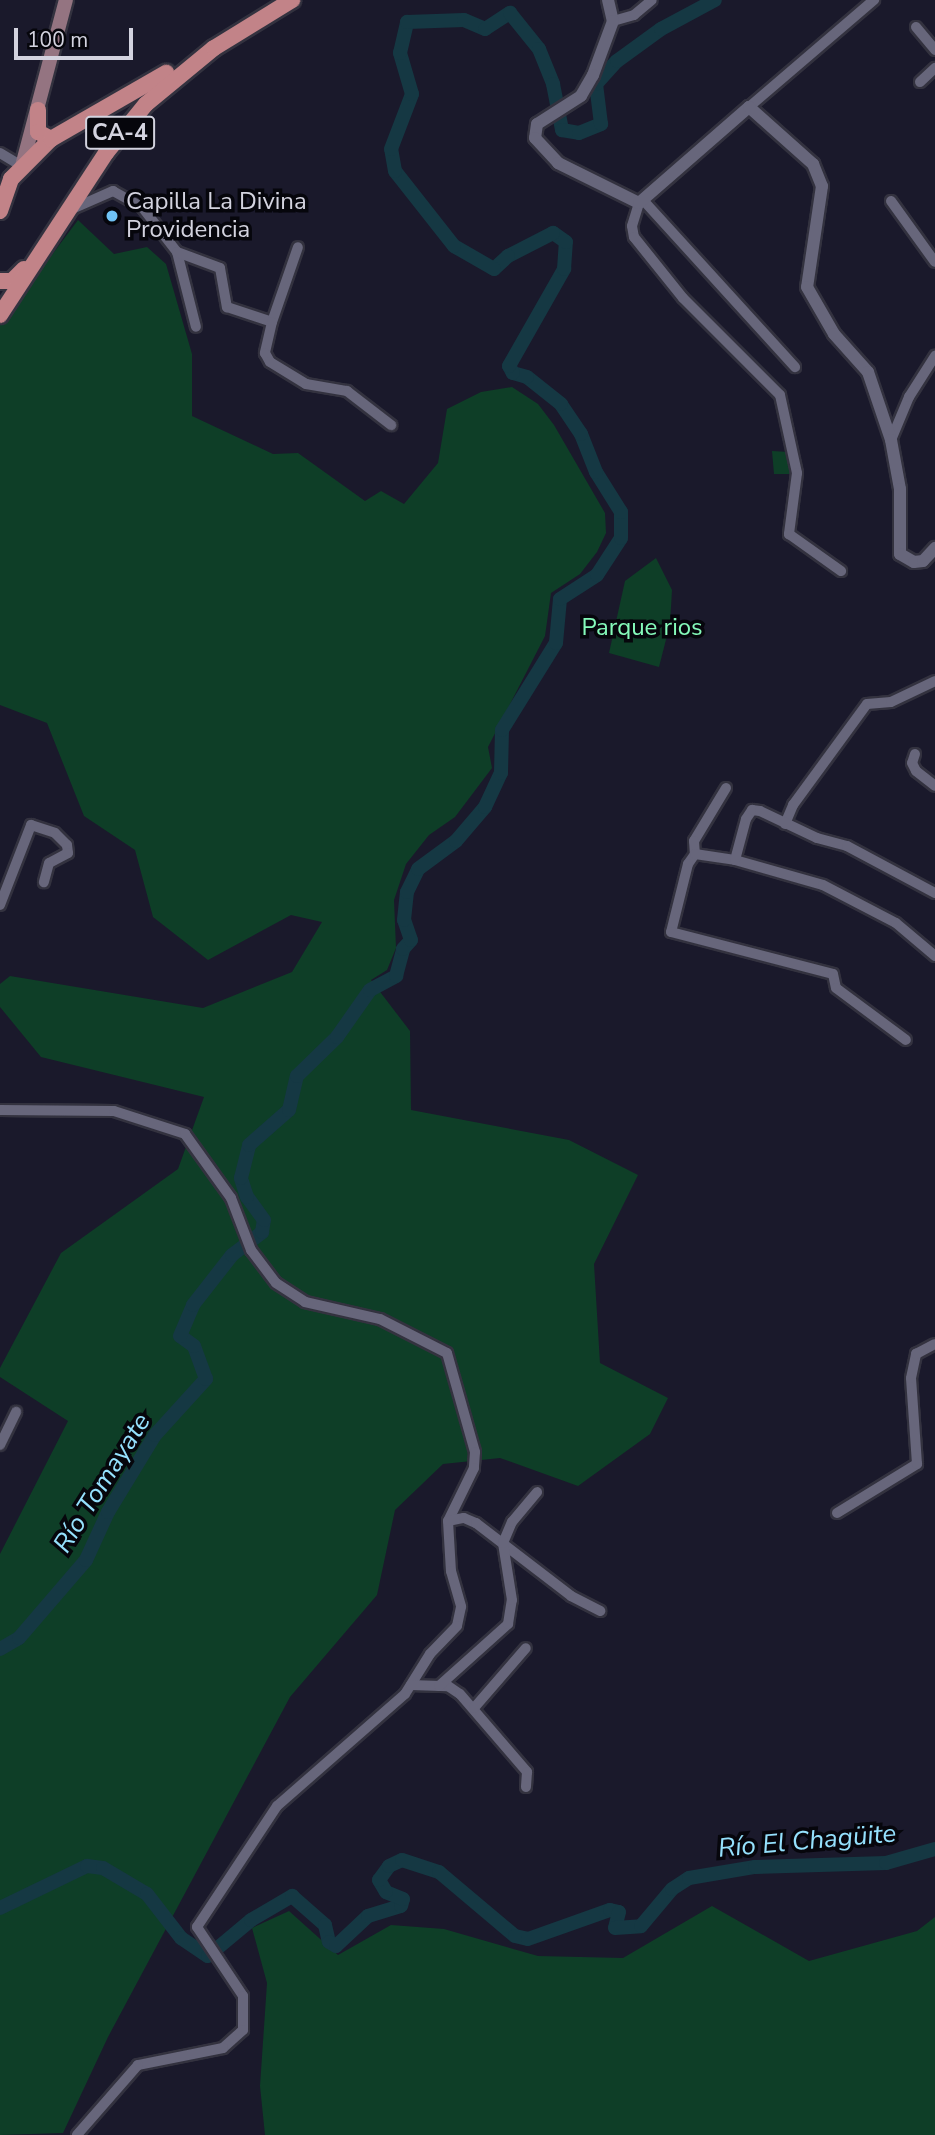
<!DOCTYPE html>
<meta charset="utf-8">
<style>
body{margin:0}
#map{position:relative;width:935px;height:2135px;overflow:hidden;background:#1a192b;font-family:"Nunito Sans",sans-serif}
div>[style]{position:absolute}
[style*='--x']{left:calc(var(--x)*1px);top:calc(var(--y)*1px);width:calc(var(--w)*1px);rotate:calc(var(--a)*1deg)}
.green>*{inset:0;background:#0e3e27}
.river>*{height:14px;margin:-7px;padding:0 7px;transform-origin:7px;border-radius:7px;background:#153843}
.roads{filter:drop-shadow(2px 0 #33323f) drop-shadow(-2px 0 #33323f) drop-shadow(0 2px #33323f) drop-shadow(0 -2px #33323f)}
.minor>*{height:10px;margin:-5px;padding:0 5px;transform-origin:5px;border-radius:5px;background:#67667b}
.tertiary>*{height:12px;margin:-6px;padding:0 6px;transform-origin:6px;border-radius:6px;background:#67667b}
.secondary>*{height:14px;margin:-7px;padding:0 7px;transform-origin:7px;border-radius:7px;background:#947481}
.primary>*{height:16px;margin:-8px;padding:0 8px;transform-origin:8px;border-radius:8px;background:#c28388}
.dots>*{width:19px;height:19px;translate:-50% -50%;box-sizing:border-box;border:4px solid #06060c;border-radius:50%}
span{translate:-50% -50%;white-space:nowrap;text-align:center;line-height:1.15;-webkit-text-stroke:7px #06060c;paint-order:stroke}
.shield-label span{padding:2px 5px;background:#06060c;border:2px solid;border-radius:5px;-webkit-text-stroke-width:0}
.shield-label{font-size:23px;color:#d3d3df;font-weight:700}
.poi-label{font-size:24px;color:#d3d3df}
.left{translate:0 -50%;text-align:left}
.park-label{font-size:24px;color:#85faba}
.water-label{font-size:26px;color:#95e1fd;font-style:italic}
.scale{position:absolute;left:14px;top:28px;width:119px;height:32px;box-sizing:border-box;border:4px solid #d3d3df;border-top:0;padding-left:9px;font-size:21px;line-height:24px;white-space:nowrap;color:#d3d3df;-webkit-text-stroke:5px #06060c;paint-order:stroke}
</style>
<div id="map">
<div class="green">
<div style="clip-path:polygon(78px 220px,114px 254px,147px 247px,166px 264px,192px 354px,192px 416px,273px 454px,298px 453px,365px 501px,381px 491px,404px 504px,438px 463px,447px 409px,481px 392px,512px 387px,538px 404px,554px 425px,605px 513px,606px 533px,597px 552px,580px 574px,551px 593px,545px 636px,488px 747px,492px 768px,455px 817px,429px 835px,406px 864px,394px 900px,396px 948px,387px 970px,371px 980px,410px 1031px,411px 1110px,569px 1140px,638px 1175px,594px 1264px,600px 1363px,668px 1398px,650px 1434px,578px 1486px,500px 1458px,443px 1464px,395px 1510px,377px 1595px,290px 1697px,108px 2037px,63px 2133px,0 2135px,0 1554px,68px 1421px,0 1377px,0 1368px,61px 1253px,178px 1169px,204px 1097px,41px 1057px,0 1007px,0 984px,10px 976px,203px 1008px,292px 972px,322px 922px,291px 915px,208px 960px,153px 917px,135px 850px,84px 816px,47px 723px,0 705px,0 324px)"></div>
<div style="clip-path:polygon(772px 451px,789px 452px,792px 474px,774px 474px)"></div>
<div style="clip-path:polygon(656px 558px,672px 590px,670px 624px,659px 667px,609px 653px,625px 581px)"></div>
<div style="clip-path:polygon(712px 1906px,809px 1961px,917px 1931px,935px 1917px,935px 2135px,265px 2135px,260px 2086px,267px 1983px,252px 1928px,289px 1911px,338px 1955px,391px 1925px,444px 1929px,538px 1956px,623px 1958px)"></div>
</div>
<div class="river">
<div style="--x:0;--y:1649;--w:22;--a:-30"></div>
<div style="--x:19;--y:1638;--w:103;--a:-49.3"></div>
<div style="--x:86;--y:1560;--w:53;--a:-65.4"></div>
<div style="--x:108;--y:1512;--w:90;--a:-58.6"></div>
<div style="--x:155;--y:1435;--w:76;--a:-47.7"></div>
<div style="--x:206;--y:1379;--w:35;--a:-110"></div>
<div style="--x:194;--y:1346;--w:17;--a:-144"></div>
<div style="--x:180;--y:1336;--w:34;--a:-67"></div>
<div style="--x:193;--y:1305;--w:63;--a:-52"></div>
<div style="--x:232;--y:1255;--w:38;--a:-37"></div>
<div style="--x:262;--y:1232;--w:12;--a:-81"></div>
<div style="--x:264;--y:1220;--w:29;--a:-126"></div>
<div style="--x:247;--y:1197;--w:20;--a:-108"></div>
<div style="--x:241;--y:1178;--w:34;--a:-76"></div>
<div style="--x:249;--y:1145;--w:53;--a:-41.2"></div>
<div style="--x:289;--y:1110;--w:35;--a:-77"></div>
<div style="--x:297;--y:1076;--w:56;--a:-44.3"></div>
<div style="--x:337;--y:1037;--w:57;--a:-54.9"></div>
<div style="--x:370;--y:990;--w:30;--a:-28"></div>
<div style="--x:396;--y:976;--w:28;--a:-75"></div>
<div style="--x:403;--y:949;--w:12;--a:-48"></div>
<div style="--x:411;--y:940;--w:21;--a:-109"></div>
<div style="--x:404;--y:920;--w:28;--a:-84"></div>
<div style="--x:407;--y:892;--w:25;--a:-64"></div>
<div style="--x:418;--y:869;--w:47;--a:-36.4"></div>
<div style="--x:456;--y:841;--w:45;--a:-49.5"></div>
<div style="--x:485;--y:807;--w:38;--a:-65"></div>
<div style="--x:501;--y:773;--w:43;--a:-88.7"></div>
<div style="--x:502;--y:730;--w:102;--a:-58.2"></div>
<div style="--x:556;--y:643;--w:44;--a:-84.8"></div>
<div style="--x:560;--y:599;--w:44;--a:-33"></div>
<div style="--x:597;--y:575;--w:44;--a:-57"></div>
<div style="--x:621;--y:538;--w:26;--a:-90"></div>
<div style="--x:621;--y:512;--w:47;--a:-122"></div>
<div style="--x:596;--y:472;--w:41;--a:-111.5"></div>
<div style="--x:581;--y:434;--w:36;--a:-124"></div>
<div style="--x:561;--y:404;--w:43;--a:-141.5"></div>
<div style="--x:527;--y:377;--w:15;--a:-164"></div>
<div style="--x:513;--y:373;--w:8;--a:-120"></div>
<div style="--x:509;--y:366;--w:112;--a:-60.4"></div>
<div style="--x:564;--y:269;--w:27;--a:-86"></div>
<div style="--x:566;--y:242;--w:16;--a:-145"></div>
<div style="--x:553;--y:233;--w:51;--a:152.9"></div>
<div style="--x:508;--y:256;--w:19;--a:137"></div>
<div style="--x:494;--y:269;--w:46;--a:-150.1"></div>
<div style="--x:454;--y:246;--w:95;--a:-128.2"></div>
<div style="--x:395;--y:171;--w:22;--a:-100"></div>
<div style="--x:391;--y:149;--w:59;--a:-69.1"></div>
<div style="--x:412;--y:94;--w:43;--a:-106.3"></div>
<div style="--x:400;--y:53;--w:32;--a:-77"></div>
<div style="--x:407;--y:22;--w:57;--a:-2"></div>
<div style="--x:464;--y:20;--w:23;--a:23"></div>
<div style="--x:485;--y:29;--w:30;--a:-33"></div>
<div style="--x:510;--y:13;--w:46;--a:51.1"></div>
<div style="--x:539;--y:49;--w:38;--a:68"></div>
<div style="--x:553;--y:84;--w:47;--a:78.9"></div>
<div style="--x:562;--y:130;--w:17;--a:10"></div>
<div style="--x:579;--y:133;--w:24;--a:-22"></div>
<div style="--x:601;--y:124;--w:40;--a:-97.1"></div>
<div style="--x:596;--y:84;--w:31;--a:-48"></div>
<div style="--x:617;--y:61;--w:54;--a:-36"></div>
<div style="--x:661;--y:29;--w:61;--a:-28.2"></div>
<div style="--x:0;--y:1908;--w:97;--a:-25.8"></div>
<div style="--x:87;--y:1866;--w:16;--a:7"></div>
<div style="--x:103;--y:1868;--w:51;--a:30.6"></div>
<div style="--x:147;--y:1894;--w:56;--a:52.3"></div>
<div style="--x:181;--y:1938;--w:32;--a:34"></div>
<div style="--x:208;--y:1956;--w:56;--a:-39.9"></div>
<div style="--x:251;--y:1920;--w:48;--a:-30.3"></div>
<div style="--x:292;--y:1896;--w:44;--a:41.3"></div>
<div style="--x:325;--y:1925;--w:17;--a:77"></div>
<div style="--x:329;--y:1942;--w:8;--a:30"></div>
<div style="--x:336;--y:1946;--w:44;--a:-43.2"></div>
<div style="--x:368;--y:1916;--w:34;--a:-17"></div>
<div style="--x:401;--y:1906;--w:7;--a:-74"></div>
<div style="--x:403;--y:1899;--w:18;--a:-158"></div>
<div style="--x:386;--y:1892;--w:14;--a:-120"></div>
<div style="--x:379;--y:1880;--w:17;--a:-54"></div>
<div style="--x:389;--y:1866;--w:14;--a:-25"></div>
<div style="--x:402;--y:1860;--w:39;--a:18"></div>
<div style="--x:439;--y:1872;--w:99;--a:40.1"></div>
<div style="--x:515;--y:1936;--w:13;--a:13"></div>
<div style="--x:528;--y:1939;--w:87;--a:-19.5"></div>
<div style="--x:610;--y:1910;--w:9;--a:13"></div>
<div style="--x:619;--y:1912;--w:16;--a:104"></div>
<div style="--x:615;--y:1928;--w:26;--a:-4"></div>
<div style="--x:641;--y:1926;--w:48;--a:-50"></div>
<div style="--x:672;--y:1889;--w:20;--a:-33"></div>
<div style="--x:689;--y:1878;--w:67;--a:-9.5"></div>
<div style="--x:755;--y:1867;--w:131;--a:-1.7"></div>
<div style="--x:886;--y:1863;--w:51;--a:-15.9"></div>
</div>
<div class="roads">
<div class="minor">
<div style="--x:613;--y:21;--w:22;--a:-16"></div>
<div style="--x:634;--y:15;--w:23;--a:-40"></div>
<div style="--x:916;--y:27;--w:30;--a:50"></div>
<div style="--x:920;--y:82;--w:21;--a:-43"></div>
<div style="--x:749;--y:107;--w:165;--a:-40.6"></div>
<div style="--x:0;--y:153;--w:26;--a:31"></div>
<div style="--x:643;--y:200;--w:226;--a:47.7"></div>
<div style="--x:891;--y:201;--w:75;--a:54.2"></div>
<div style="--x:639;--y:203;--w:24;--a:107"></div>
<div style="--x:632;--y:226;--w:11;--a:80"></div>
<div style="--x:634;--y:237;--w:78;--a:51.2"></div>
<div style="--x:683;--y:298;--w:137;--a:45"></div>
<div style="--x:780;--y:395;--w:80;--a:77.7"></div>
<div style="--x:797;--y:473;--w:62;--a:97.5"></div>
<div style="--x:789;--y:534;--w:64;--a:35.4"></div>
<div style="--x:72;--y:209;--w:45;--a:-23.7"></div>
<div style="--x:113;--y:191;--w:33;--a:29"></div>
<div style="--x:142;--y:207;--w:57;--a:52.1"></div>
<div style="--x:177;--y:252;--w:77;--a:75.8"></div>
<div style="--x:177;--y:252;--w:46;--a:20.4"></div>
<div style="--x:220;--y:268;--w:40;--a:80"></div>
<div style="--x:227;--y:307;--w:47;--a:18.4"></div>
<div style="--x:272;--y:322;--w:79;--a:-70.9"></div>
<div style="--x:272;--y:322;--w:32;--a:103"></div>
<div style="--x:265;--y:353;--w:10;--a:61"></div>
<div style="--x:270;--y:362;--w:42;--a:31.4"></div>
<div style="--x:306;--y:384;--w:42;--a:9.7"></div>
<div style="--x:347;--y:391;--w:56;--a:37.7"></div>
<div style="--x:891;--y:440;--w:47;--a:-67.3"></div>
<div style="--x:909;--y:397;--w:49;--a:-57.6"></div>
<div style="--x:915;--y:754;--w:9;--a:108"></div>
<div style="--x:912;--y:763;--w:9;--a:63"></div>
<div style="--x:916;--y:771;--w:24;--a:38"></div>
<div style="--x:726;--y:788;--w:62;--a:121.1"></div>
<div style="--x:694;--y:841;--w:13;--a:86"></div>
<div style="--x:695;--y:854;--w:12;--a:125"></div>
<div style="--x:688;--y:864;--w:70;--a:104"></div>
<div style="--x:671;--y:932;--w:167;--a:14.5"></div>
<div style="--x:833;--y:974;--w:14;--a:78"></div>
<div style="--x:836;--y:988;--w:87;--a:36.6"></div>
<div style="--x:785;--y:824;--w:21;--a:-67"></div>
<div style="--x:793;--y:805;--w:125;--a:-53.8"></div>
<div style="--x:867;--y:704;--w:24;--a:-5"></div>
<div style="--x:891;--y:702;--w:49;--a:-25.5"></div>
<div style="--x:695;--y:854;--w:40;--a:8.5"></div>
<div style="--x:735;--y:860;--w:91;--a:15.9"></div>
<div style="--x:823;--y:885;--w:82;--a:27.5"></div>
<div style="--x:896;--y:923;--w:51;--a:40.2"></div>
<div style="--x:735;--y:860;--w:42;--a:-75"></div>
<div style="--x:746;--y:819;--w:11;--a:-56"></div>
<div style="--x:752;--y:810;--w:8;--a:7"></div>
<div style="--x:760;--y:811;--w:63;--a:25.3"></div>
<div style="--x:817;--y:838;--w:31;--a:15"></div>
<div style="--x:847;--y:846;--w:100;--a:28.1"></div>
<div style="--x:0;--y:905;--w:86;--a:-68.8"></div>
<div style="--x:31;--y:825;--w:25;--a:18"></div>
<div style="--x:55;--y:833;--w:17;--a:45"></div>
<div style="--x:67;--y:845;--w:8;--a:83"></div>
<div style="--x:68;--y:853;--w:21;--a:152"></div>
<div style="--x:49;--y:863;--w:20;--a:105"></div>
<div style="--x:0;--y:1110;--w:114;--a:0.5"></div>
<div style="--x:114;--y:1111;--w:75;--a:17.9"></div>
<div style="--x:185;--y:1134;--w:79;--a:54.3"></div>
<div style="--x:231;--y:1198;--w:56;--a:69"></div>
<div style="--x:251;--y:1250;--w:41;--a:52.9"></div>
<div style="--x:276;--y:1283;--w:35;--a:33"></div>
<div style="--x:305;--y:1302;--w:77;--a:12.8"></div>
<div style="--x:380;--y:1319;--w:75;--a:26.9"></div>
<div style="--x:447;--y:1353;--w:103;--a:74.2"></div>
<div style="--x:475;--y:1452;--w:16;--a:94"></div>
<div style="--x:474;--y:1468;--w:59;--a:116.1"></div>
<div style="--x:448;--y:1521;--w:50;--a:86.6"></div>
<div style="--x:451;--y:1571;--w:37;--a:74"></div>
<div style="--x:461;--y:1607;--w:19;--a:102"></div>
<div style="--x:457;--y:1626;--w:39;--a:134"></div>
<div style="--x:430;--y:1654;--w:47;--a:122"></div>
<div style="--x:405;--y:1694;--w:170;--a:138.8"></div>
<div style="--x:277;--y:1806;--w:145;--a:123.5"></div>
<div style="--x:197;--y:1927;--w:83;--a:56.3"></div>
<div style="--x:243;--y:1996;--w:34;--a:90"></div>
<div style="--x:243;--y:2030;--w:27;--a:138"></div>
<div style="--x:223;--y:2048;--w:87;--a:168.7"></div>
<div style="--x:138;--y:2065;--w:93;--a:131.1"></div>
<div style="--x:0;--y:1445;--w:37;--a:-64"></div>
<div style="--x:837;--y:1513;--w:94;--a:-31.5"></div>
<div style="--x:917;--y:1464;--w:86;--a:-94"></div>
<div style="--x:911;--y:1378;--w:25;--a:-78"></div>
<div style="--x:916;--y:1354;--w:21;--a:-28"></div>
<div style="--x:448;--y:1521;--w:16;--a:-11"></div>
<div style="--x:464;--y:1518;--w:13;--a:23"></div>
<div style="--x:476;--y:1523;--w:120;--a:37.5"></div>
<div style="--x:571;--y:1596;--w:33;--a:27"></div>
<div style="--x:411;--y:1685;--w:37;--a:2"></div>
<div style="--x:448;--y:1686;--w:14;--a:34"></div>
<div style="--x:460;--y:1694;--w:103;--a:49.3"></div>
<div style="--x:527;--y:1772;--w:15;--a:94"></div>
<div style="--x:439;--y:1686;--w:93;--a:-41.9"></div>
<div style="--x:508;--y:1624;--w:24;--a:-81"></div>
<div style="--x:512;--y:1600;--w:58;--a:-99"></div>
<div style="--x:503;--y:1543;--w:23;--a:-67"></div>
<div style="--x:512;--y:1522;--w:39;--a:-50"></div>
<div style="--x:474;--y:1708;--w:79;--a:-49.1"></div>
</div>
<div class="tertiary">
<div style="--x:608;--y:0;--w:22;--a:77"></div>
<div style="--x:613;--y:21;--w:58;--a:110.3"></div>
<div style="--x:593;--y:75;--w:24;--a:120"></div>
<div style="--x:581;--y:96;--w:52;--a:147.5"></div>
<div style="--x:537;--y:124;--w:14;--a:98"></div>
<div style="--x:535;--y:138;--w:34;--a:47"></div>
<div style="--x:558;--y:163;--w:90;--a:26.3"></div>
<div style="--x:639;--y:203;--w:146;--a:-41.1"></div>
<div style="--x:749;--y:107;--w:86;--a:41.7"></div>
<div style="--x:813;--y:164;--w:24;--a:68"></div>
<div style="--x:822;--y:186;--w:102;--a:98.4"></div>
<div style="--x:807;--y:287;--w:54;--a:60.1"></div>
<div style="--x:834;--y:334;--w:51;--a:48.2"></div>
<div style="--x:868;--y:372;--w:72;--a:71.3"></div>
<div style="--x:891;--y:440;--w:50;--a:79.6"></div>
<div style="--x:900;--y:489;--w:65;--a:90"></div>
<div style="--x:900;--y:554;--w:16;--a:30"></div>
<div style="--x:914;--y:562;--w:9;--a:-6"></div>
<div style="--x:923;--y:561;--w:18;--a:-47"></div>
</div>
<div class="secondary">
<div style="--x:22;--y:166;--w:172;--a:-75.2"></div>
</div>
<div class="primary">
<div style="--x:38;--y:110;--w:22;--a:90"></div>
<div style="--x:38;--y:132;--w:15;--a:28"></div>
<div style="--x:0;--y:211;--w:34;--a:-71"></div>
<div style="--x:11;--y:179;--w:57;--a:-45"></div>
<div style="--x:51;--y:139;--w:133;--a:-29.9"></div>
<div style="--x:0;--y:281;--w:12;--a:0"></div>
<div style="--x:12;--y:281;--w:17;--a:-45"></div>
<div style="--x:0;--y:315;--w:194;--a:-56.8"></div>
<div style="--x:106;--y:153;--w:63;--a:-50.8"></div>
<div style="--x:146;--y:104;--w:88;--a:-39.5"></div>
<div style="--x:214;--y:48;--w:92;--a:-31.6"></div>
</div>
</div>
<div class="dots">
<div style="left:112px;top:216px;background:#6fc2f4"></div>
</div>
<div class="shield-label">
<span style="left:120px;top:133px">CA-4</span>
</div>
<div class="poi-label">
<span class="left" style="left:126px;top:216px">Capilla La Divina<br>Providencia</span>
</div>
<div class="park-label">
<span style="left:642px;top:628px">Parque rios</span>
</div>
<div class="water-label">
<span style="left:102px;top:1483px;rotate:-58deg">Río Tomayate</span>
<span style="left:807px;top:1841px;rotate:-5deg">Río El Chagüite</span>
</div>
<div class="scale">100 m</div>
</div>
